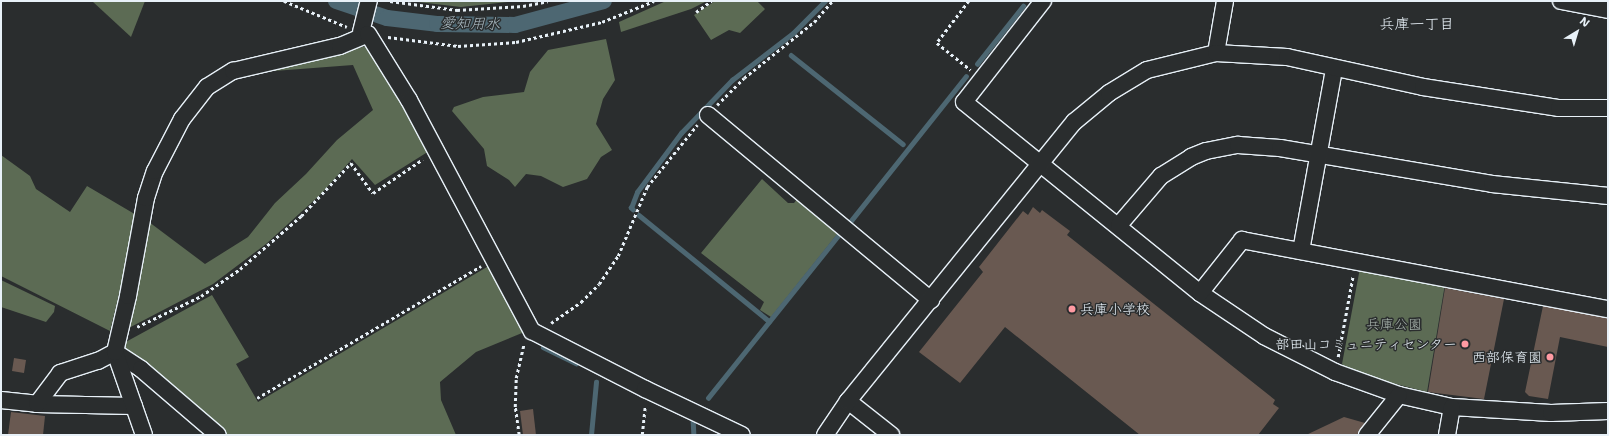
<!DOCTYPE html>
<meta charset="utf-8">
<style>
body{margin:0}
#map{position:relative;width:1609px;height:436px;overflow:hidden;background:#2a2d2e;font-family:"Shantell Sans","Klee One",sans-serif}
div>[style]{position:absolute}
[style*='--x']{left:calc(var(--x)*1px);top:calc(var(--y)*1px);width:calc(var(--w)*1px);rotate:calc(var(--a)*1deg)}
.green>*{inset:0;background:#5c6b54}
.stream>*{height:4.5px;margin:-2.25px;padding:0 2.25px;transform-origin:2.25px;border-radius:2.25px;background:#4d6772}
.canal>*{height:16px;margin:-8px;padding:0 8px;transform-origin:8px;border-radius:8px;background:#4d6772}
.building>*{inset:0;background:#695951}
.path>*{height:2.5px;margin-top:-1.25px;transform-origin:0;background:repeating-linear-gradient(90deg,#e8f1f8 0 3px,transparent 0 6px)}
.roads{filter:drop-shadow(1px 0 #e8f1f8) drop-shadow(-1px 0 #e8f1f8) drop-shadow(0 1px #e8f1f8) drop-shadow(0 -1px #e8f1f8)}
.minor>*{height:16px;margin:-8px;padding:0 8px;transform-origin:8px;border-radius:8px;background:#2a2d2e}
.dots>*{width:11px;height:11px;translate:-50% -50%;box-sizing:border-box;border:2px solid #2a2d2e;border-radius:50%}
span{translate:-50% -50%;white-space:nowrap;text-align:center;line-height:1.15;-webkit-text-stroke:3px #2a2d2e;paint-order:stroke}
.poi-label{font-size:14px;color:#e8f1f8}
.left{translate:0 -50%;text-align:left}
.right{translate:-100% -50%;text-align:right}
.park-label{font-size:14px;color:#a9b5ae}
.water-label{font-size:15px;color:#aabac2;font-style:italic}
.neighbourhood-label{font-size:15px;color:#e8f1f8}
.frame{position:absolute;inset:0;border:2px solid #e8f1f8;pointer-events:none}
.north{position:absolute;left:1557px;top:12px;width:40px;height:40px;-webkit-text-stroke:3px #2a2d2e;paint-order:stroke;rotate:38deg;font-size:11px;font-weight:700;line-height:16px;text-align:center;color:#e8f1f8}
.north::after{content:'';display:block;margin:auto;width:14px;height:18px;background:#e8f1f8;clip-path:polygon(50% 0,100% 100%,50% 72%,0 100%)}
</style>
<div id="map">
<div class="green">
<div style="clip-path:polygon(92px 1px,145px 1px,131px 37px)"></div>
<div style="clip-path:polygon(409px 1px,518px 1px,461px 7px)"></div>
<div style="clip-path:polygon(666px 1px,707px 1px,691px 9px,621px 32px,619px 22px)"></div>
<div style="clip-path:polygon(715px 1px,757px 1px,765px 9px,740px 33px,729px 30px,711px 40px,694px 15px)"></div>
<div style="clip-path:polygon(606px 39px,615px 80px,603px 99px,596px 124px,612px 150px,601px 157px,587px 179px,563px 187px,541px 176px,526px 174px,515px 187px,509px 180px,487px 166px,484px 149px,452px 111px,454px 107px,483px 97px,524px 92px,530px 72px,548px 50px)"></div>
<div style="clip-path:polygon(371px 45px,428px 148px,426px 153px,375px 185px,352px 159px,321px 194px,266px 244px,213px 284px,125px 330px,149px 222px,205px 264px,248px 237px,275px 203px,306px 174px,337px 140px,373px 110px,353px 65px,248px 73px)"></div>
<div style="clip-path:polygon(1px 155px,30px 176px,36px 189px,70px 212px,87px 186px,138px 216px,110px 331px,1px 276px)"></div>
<div style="clip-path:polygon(762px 179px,788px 203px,794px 203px,798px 198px,839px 232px,771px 317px,760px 310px,764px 302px,701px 253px)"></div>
<div style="clip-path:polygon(492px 264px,524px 326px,522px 333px,476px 352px,440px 382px,441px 400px,456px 435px,223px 435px,122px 352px,122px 344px,212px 295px,249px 357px,236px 364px,258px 402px)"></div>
<div style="clip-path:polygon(1360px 268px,1445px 284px,1427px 392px,1384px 381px,1345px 368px,1342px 364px)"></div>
<div style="clip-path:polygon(1px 280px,55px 306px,54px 312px,46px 322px,1px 307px)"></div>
</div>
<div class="stream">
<div style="--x:791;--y:55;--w:143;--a:38.5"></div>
<div style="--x:977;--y:64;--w:74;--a:-51.6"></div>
<div style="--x:633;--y:210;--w:3;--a:-135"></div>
<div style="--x:631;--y:208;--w:17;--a:-69"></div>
<div style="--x:637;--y:192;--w:74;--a:-53.3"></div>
<div style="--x:681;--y:133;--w:74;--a:-46.1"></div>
<div style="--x:732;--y:80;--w:77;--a:-37.6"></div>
<div style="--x:793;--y:33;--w:45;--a:-45"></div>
<div style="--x:639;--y:215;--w:168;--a:39.2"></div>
<div style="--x:850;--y:222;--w:186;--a:-51.5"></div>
<div style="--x:543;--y:347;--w:37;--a:26"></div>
<div style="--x:708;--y:398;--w:213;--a:-51.3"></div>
<div style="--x:693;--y:418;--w:17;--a:87"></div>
<div style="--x:591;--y:435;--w:53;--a:-84.6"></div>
</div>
<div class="canal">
<div style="--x:336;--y:1;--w:54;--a:18.4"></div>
<div style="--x:387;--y:18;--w:50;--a:6.8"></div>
<div style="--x:437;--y:24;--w:78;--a:0.7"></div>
<div style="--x:515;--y:25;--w:92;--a:-15.1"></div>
</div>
<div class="building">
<div style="clip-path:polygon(1033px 207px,1040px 213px,1042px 210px,1070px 231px,1067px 235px,1275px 400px,1273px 404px,1279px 408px,1258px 435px,1140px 435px,1005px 327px,960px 383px,919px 352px,983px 272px,979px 267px,1023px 211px,1028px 215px)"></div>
<div style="clip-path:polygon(1445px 288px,1504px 299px,1484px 399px,1428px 392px)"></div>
<div style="clip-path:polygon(1543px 306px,1608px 318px,1608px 347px,1560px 337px,1548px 399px,1529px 396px,1525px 392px)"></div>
<div style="clip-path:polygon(14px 358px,26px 360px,24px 373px,12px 371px)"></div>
<div style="clip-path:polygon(533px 409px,536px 435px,523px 435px,520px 411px)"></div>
<div style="clip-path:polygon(11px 412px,45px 416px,43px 435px,8px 435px)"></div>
<div style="clip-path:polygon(1344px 417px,1365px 423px,1358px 435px,1306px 435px)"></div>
</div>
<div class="path">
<div style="--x:284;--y:1;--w:68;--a:22.4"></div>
<div style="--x:390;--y:1;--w:68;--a:7.7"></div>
<div style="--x:457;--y:10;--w:66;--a:-3.5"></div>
<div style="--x:523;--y:6;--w:25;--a:-11"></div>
<div style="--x:969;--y:1;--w:53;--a:127.3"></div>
<div style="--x:937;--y:43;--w:43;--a:38.5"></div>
<div style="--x:696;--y:12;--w:19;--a:-36"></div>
<div style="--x:388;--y:37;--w:71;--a:7.3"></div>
<div style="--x:458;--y:46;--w:58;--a:-3.9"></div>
<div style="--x:516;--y:42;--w:88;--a:-13.1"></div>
<div style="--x:602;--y:22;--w:56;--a:-22"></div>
<div style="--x:717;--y:105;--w:38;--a:-45"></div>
<div style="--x:744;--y:78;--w:90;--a:-38.7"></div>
<div style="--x:814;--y:22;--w:28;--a:-49"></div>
<div style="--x:551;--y:323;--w:37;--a:-35"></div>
<div style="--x:581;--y:302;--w:25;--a:-45"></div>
<div style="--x:599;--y:284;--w:34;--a:-56"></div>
<div style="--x:618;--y:256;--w:75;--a:-67.2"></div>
<div style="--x:647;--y:187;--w:80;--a:-51.1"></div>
<div style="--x:137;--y:327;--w:71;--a:-25.8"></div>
<div style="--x:201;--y:296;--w:47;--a:-34.7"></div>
<div style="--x:240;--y:269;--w:81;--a:-41"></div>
<div style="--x:301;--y:216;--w:73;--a:-46.7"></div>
<div style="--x:351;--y:163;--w:37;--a:54"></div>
<div style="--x:373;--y:193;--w:60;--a:-34.2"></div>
<div style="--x:1338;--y:357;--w:83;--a:-79.6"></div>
<div style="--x:257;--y:398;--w:260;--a:-30.5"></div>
<div style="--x:519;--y:435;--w:28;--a:-98"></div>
<div style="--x:515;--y:407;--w:29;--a:-88"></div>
<div style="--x:516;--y:378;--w:36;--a:-77"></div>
<div style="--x:642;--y:435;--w:29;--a:-84"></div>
</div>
<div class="roads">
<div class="minor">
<div style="--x:1043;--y:1;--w:128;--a:128"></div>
<div style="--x:964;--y:102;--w:304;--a:39"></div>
<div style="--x:1200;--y:293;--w:77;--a:33.9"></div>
<div style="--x:1264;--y:336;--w:80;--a:26.9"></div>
<div style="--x:1335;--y:372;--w:68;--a:19.8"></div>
<div style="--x:1399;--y:395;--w:54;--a:12.8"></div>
<div style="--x:1452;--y:407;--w:99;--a:3.5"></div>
<div style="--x:1551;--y:413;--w:57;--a:-2"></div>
<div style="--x:1561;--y:1;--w:48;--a:10.8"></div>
<div style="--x:361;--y:32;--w:32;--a:-76"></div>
<div style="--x:1216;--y:53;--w:53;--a:-80.2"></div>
<div style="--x:708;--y:115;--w:290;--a:39.7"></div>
<div style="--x:1119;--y:225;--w:65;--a:-49.4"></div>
<div style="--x:1161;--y:176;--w:36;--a:-32"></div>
<div style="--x:1191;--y:157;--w:16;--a:-22"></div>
<div style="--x:1206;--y:151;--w:33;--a:-11"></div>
<div style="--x:1238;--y:145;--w:42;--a:4.1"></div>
<div style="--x:1280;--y:148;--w:215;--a:9.6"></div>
<div style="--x:1492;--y:184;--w:117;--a:5.9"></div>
<div style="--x:1301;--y:251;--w:185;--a:-79.7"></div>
<div style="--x:1200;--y:293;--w:68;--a:-51.6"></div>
<div style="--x:1242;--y:240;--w:372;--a:10.7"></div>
<div style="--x:115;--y:352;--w:31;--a:33"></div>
<div style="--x:141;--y:369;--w:101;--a:40.6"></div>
<div style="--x:1;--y:400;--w:36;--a:6"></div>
<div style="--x:37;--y:404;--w:97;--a:1.2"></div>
<div style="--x:848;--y:401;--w:55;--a:38.3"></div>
<div style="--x:37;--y:404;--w:39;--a:-53"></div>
<div style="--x:60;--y:373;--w:40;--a:-18"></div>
<div style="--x:98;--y:361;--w:19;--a:-28"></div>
<div style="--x:144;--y:435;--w:88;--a:-109.3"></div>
<div style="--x:115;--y:352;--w:57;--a:-76.9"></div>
<div style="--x:128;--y:296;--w:100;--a:-79.6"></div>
<div style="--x:146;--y:198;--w:28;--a:-72"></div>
<div style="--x:155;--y:171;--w:59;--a:-62.6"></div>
<div style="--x:182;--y:119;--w:41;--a:-52"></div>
<div style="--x:207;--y:87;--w:31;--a:-32"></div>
<div style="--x:233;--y:71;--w:110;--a:-13.2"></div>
<div style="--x:340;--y:46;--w:30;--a:-23"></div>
<div style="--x:368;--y:34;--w:78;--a:58.2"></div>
<div style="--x:409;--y:100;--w:262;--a:62"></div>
<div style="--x:532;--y:331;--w:127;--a:27.2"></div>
<div style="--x:645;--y:389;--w:107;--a:25.4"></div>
<div style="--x:825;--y:435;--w:41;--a:-55.9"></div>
<div style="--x:848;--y:401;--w:359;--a:-51"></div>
<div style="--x:1074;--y:122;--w:45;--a:-39.6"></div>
<div style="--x:1109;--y:93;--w:44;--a:-31.2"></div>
<div style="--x:1147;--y:70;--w:71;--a:-13.8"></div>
<div style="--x:1216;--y:53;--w:71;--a:3.2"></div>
<div style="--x:1287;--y:57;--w:139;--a:12.4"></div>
<div style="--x:1423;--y:87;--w:138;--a:8.8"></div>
<div style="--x:1559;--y:108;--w:49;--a:0"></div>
<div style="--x:1367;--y:435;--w:51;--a:-51.3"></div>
<div style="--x:1447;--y:435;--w:28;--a:-80"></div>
</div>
</div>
<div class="dots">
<div style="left:1072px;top:309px;background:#ff9aa2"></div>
<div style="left:1465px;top:344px;background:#ff9aa2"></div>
<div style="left:1550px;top:357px;background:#ff9aa2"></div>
</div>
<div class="poi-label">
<span class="left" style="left:1080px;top:309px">兵庫小学校</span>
<span class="right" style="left:1457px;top:344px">部田山コミュニティセンター</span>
<span class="right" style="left:1542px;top:357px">西部保育園</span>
</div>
<div class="park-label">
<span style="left:1394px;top:324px">兵庫公園</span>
</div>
<div class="water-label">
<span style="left:470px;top:24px;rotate:1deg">愛知用水</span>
</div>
<div class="neighbourhood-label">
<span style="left:1417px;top:25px">兵庫一丁目</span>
</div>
<div class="frame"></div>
<div class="north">N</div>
</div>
